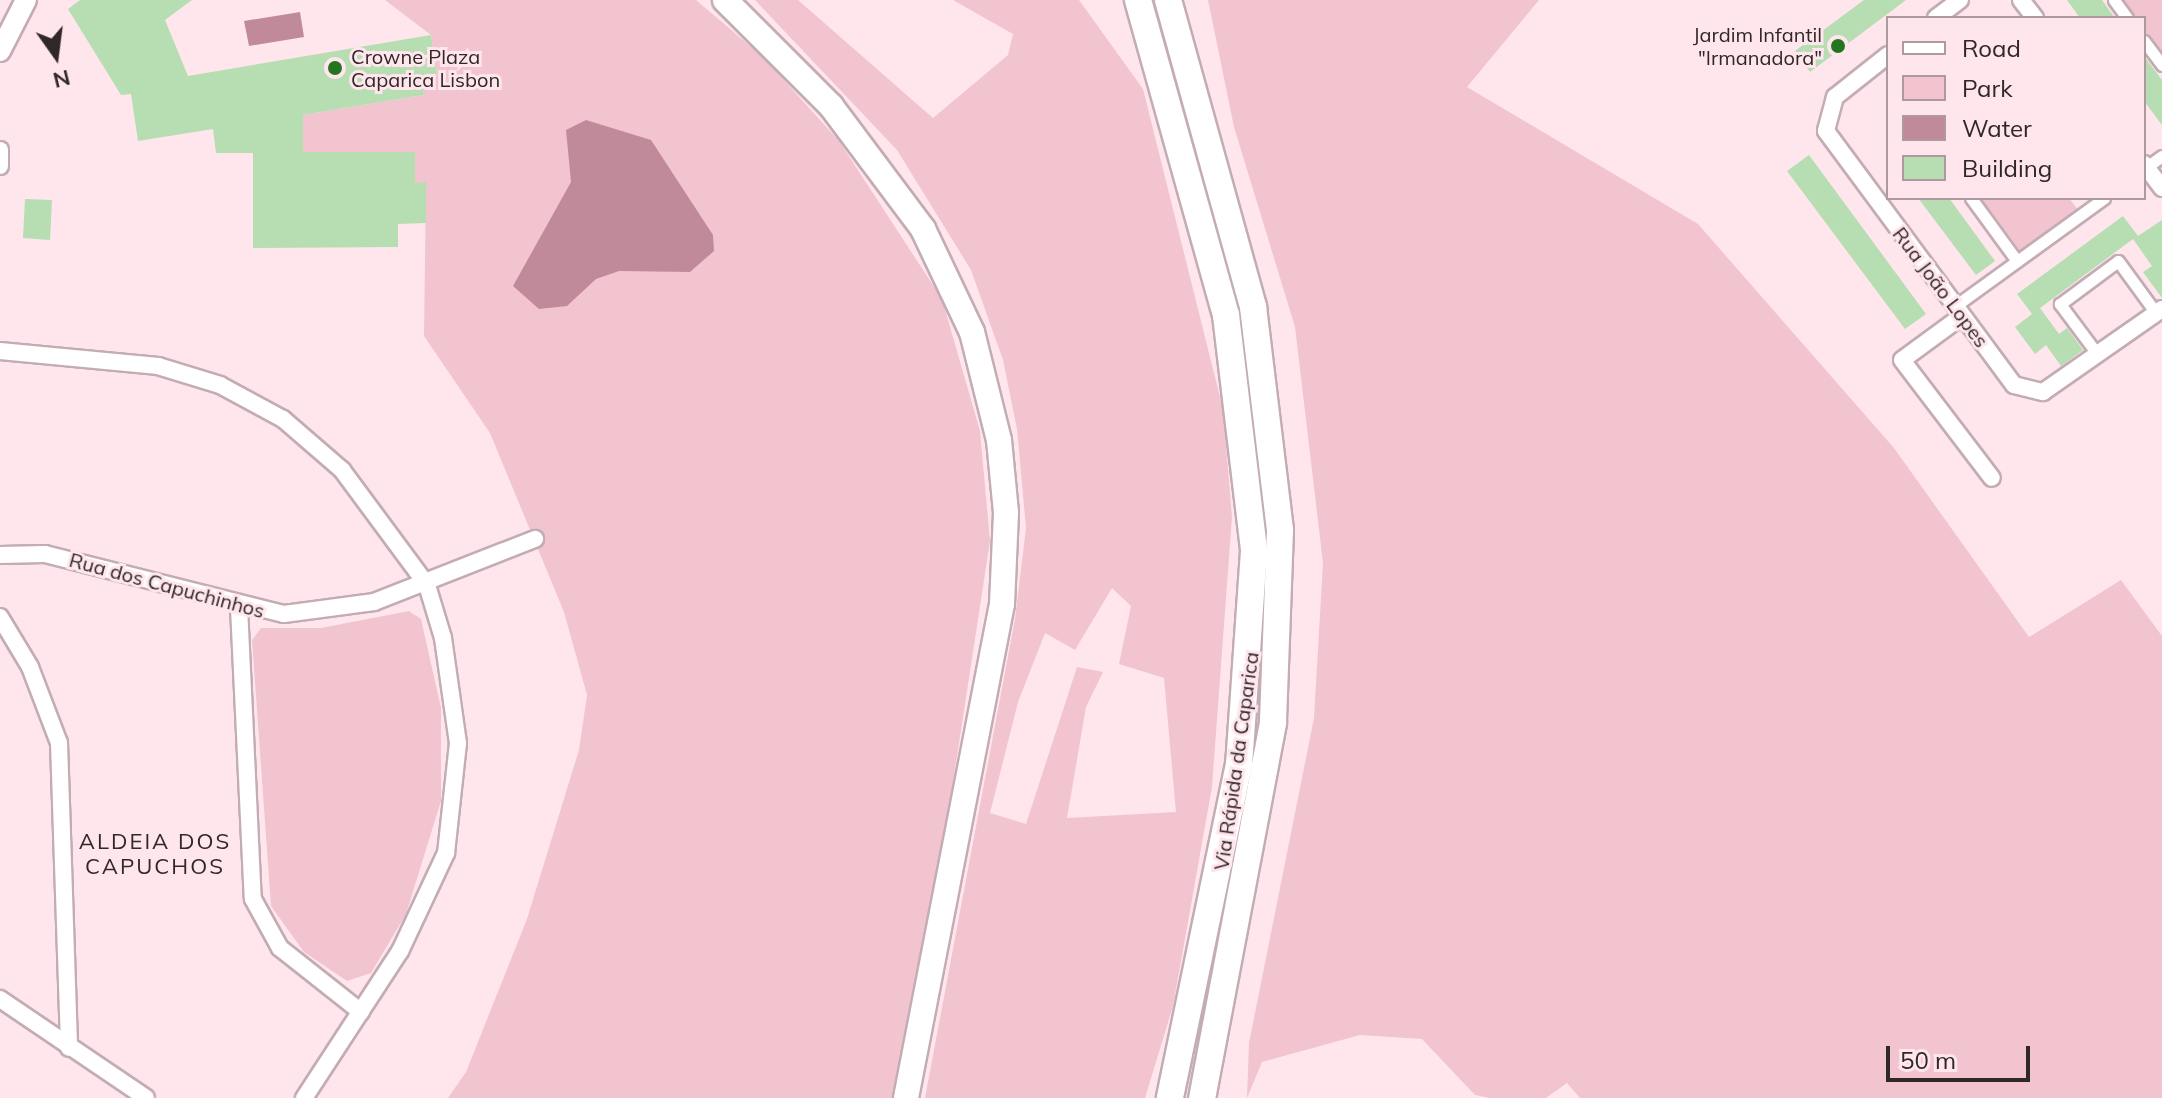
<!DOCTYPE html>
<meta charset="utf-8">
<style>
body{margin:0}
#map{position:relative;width:2162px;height:1098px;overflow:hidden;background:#fee6ec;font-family:Mulish,sans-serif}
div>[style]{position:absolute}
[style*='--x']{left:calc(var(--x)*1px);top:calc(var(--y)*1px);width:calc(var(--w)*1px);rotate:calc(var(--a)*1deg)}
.green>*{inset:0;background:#f1c4d0}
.water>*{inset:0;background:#c18a9b}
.building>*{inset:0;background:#b7ddb3}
.roads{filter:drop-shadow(2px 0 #c3acb3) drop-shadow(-2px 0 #c3acb3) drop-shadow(0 2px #c3acb3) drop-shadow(0 -2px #c3acb3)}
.pedestrian>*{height:11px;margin:-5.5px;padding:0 5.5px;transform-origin:5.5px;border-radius:5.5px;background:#fff}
.minor>*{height:16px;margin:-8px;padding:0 8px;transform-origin:8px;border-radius:8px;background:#fff}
.tertiary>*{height:20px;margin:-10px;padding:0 10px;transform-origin:10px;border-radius:10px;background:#fff}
.primary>*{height:24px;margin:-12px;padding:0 12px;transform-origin:12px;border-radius:12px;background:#fff}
.trunk>*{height:26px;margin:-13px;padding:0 13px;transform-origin:13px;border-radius:13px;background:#fff}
.dots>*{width:22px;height:22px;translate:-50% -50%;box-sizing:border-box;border:4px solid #fee6ec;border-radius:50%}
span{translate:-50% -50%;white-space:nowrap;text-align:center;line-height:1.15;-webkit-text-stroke:6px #fee6ec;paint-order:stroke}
.poi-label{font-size:20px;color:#302729}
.right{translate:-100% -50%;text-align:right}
.left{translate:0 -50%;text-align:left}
.street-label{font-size:20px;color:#302729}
.neighbourhood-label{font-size:22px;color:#302729;letter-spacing:2px}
.legend{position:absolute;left:1886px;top:16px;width:260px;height:184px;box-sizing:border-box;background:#fee6ec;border:2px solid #ac9a9e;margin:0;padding:10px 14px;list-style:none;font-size:24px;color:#302729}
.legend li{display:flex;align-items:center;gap:16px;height:40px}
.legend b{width:40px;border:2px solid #ac9a9e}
.north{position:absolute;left:16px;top:16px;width:80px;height:80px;-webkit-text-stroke:6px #fee6ec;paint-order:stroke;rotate:166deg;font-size:22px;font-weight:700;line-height:32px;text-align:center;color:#302729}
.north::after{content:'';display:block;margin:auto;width:28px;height:36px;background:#302729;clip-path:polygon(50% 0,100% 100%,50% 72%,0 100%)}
.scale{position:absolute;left:1886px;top:1046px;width:144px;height:36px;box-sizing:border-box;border:4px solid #302729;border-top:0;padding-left:10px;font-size:24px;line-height:28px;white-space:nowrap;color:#302729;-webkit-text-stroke:6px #fee6ec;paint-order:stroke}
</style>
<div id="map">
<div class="green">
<div style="clip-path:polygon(385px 0,696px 0,763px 57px,839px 141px,942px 299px,980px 431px,990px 541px,942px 854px,894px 1098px,448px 1098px,466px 1072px,527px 919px,579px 750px,587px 695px,564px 612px,490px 433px,424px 336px,426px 183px,415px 183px,415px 152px,303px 152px,303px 115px,424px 95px,421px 76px,437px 73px,431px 35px)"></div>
<div style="clip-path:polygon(evenodd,755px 0,798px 0,933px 118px,1008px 55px,1013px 34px,953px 0,1079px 0,1143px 89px,1223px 409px,1232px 517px,1212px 787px,1173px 1006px,1145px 1098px,925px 1098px,1015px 619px,1026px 528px,1017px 429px,1003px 360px,971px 270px,897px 150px,755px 0,1112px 588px,1131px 606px,1119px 664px,1164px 678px,1176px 812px,1067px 818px,1086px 707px,1103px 672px,1077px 667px,1026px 824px,990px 813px,1018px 702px,1045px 633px,1075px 650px,1112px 588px)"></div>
<div style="clip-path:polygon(1208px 0,1539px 0,1467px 87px,1698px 224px,1894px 448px,2029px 637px,2121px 580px,2162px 636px,2162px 1098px,1580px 1098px,1567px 1083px,1546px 1098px,1490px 1098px,1475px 1095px,1422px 1039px,1360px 1035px,1262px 1062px,1247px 1098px,1249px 1043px,1314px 718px,1323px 563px,1295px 327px,1234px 127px)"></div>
<div style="clip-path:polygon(2114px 0,2162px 0,2162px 65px,2144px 41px,2144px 18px,2127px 18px)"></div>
<div style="clip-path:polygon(1981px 198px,2069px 198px,2081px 214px,2024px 256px)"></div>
<div style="clip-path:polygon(409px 611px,421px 619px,441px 708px,441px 801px,406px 914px,371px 973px,347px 981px,304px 952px,271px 906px,252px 640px,261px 628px,321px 628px)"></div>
</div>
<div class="water">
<div style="clip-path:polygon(300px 12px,304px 37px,249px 46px,244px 21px)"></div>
<div style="clip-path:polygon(586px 120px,651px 140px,713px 235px,714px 251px,690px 272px,619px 271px,596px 279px,567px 306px,539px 309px,513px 286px,571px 182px,566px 130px)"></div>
</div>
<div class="building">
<div style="clip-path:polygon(80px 0,192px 0,165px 20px,188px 76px,431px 35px,437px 74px,421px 76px,424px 95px,303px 115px,303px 152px,415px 152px,415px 183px,426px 182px,426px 223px,398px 224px,398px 247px,253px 248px,253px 153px,216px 153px,213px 129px,138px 141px,131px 94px,121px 95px,68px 9px)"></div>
<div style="clip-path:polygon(1864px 0,1906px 0,1810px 72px,1795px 51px)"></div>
<div style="clip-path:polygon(2067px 0,2102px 0,2115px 18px,2080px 18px)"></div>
<div style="clip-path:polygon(2144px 56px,2162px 80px,2162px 125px,2144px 101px)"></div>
<div style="clip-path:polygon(1809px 155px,1926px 314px,1905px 329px,1787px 171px)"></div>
<div style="clip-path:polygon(1918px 198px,1949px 198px,1995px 261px,1976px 275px)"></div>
<div style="clip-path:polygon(25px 199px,52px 200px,50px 240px,23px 238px)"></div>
<div style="clip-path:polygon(2123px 216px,2138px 236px,2162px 220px,2162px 298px,2143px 272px,2152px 266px,2133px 239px,2040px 308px,2059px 334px,2067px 328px,2083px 350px,2061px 366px,2046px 345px,2035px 354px,2015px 327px,2032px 314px,2017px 294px)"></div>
</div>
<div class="roads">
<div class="pedestrian">
<div style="--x:2114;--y:0;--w:22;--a:54"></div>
<div style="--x:2144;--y:41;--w:30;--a:53"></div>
<div style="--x:2144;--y:169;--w:22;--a:-36"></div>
<div style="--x:1971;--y:198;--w:78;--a:53.9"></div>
<div style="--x:1955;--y:306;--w:184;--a:-35.9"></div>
<div style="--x:2098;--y:355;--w:64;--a:-126.7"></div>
<div style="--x:2060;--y:304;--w:72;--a:-36.6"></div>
<div style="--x:2118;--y:261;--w:64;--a:53.8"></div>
</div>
<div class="minor">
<div style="--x:2021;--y:0;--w:23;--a:52"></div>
<div style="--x:1936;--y:18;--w:30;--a:-37"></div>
<div style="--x:1888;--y:55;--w:68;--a:141.6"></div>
<div style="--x:1835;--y:97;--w:35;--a:105"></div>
<div style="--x:1826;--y:131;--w:316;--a:53.5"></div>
<div style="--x:2014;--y:385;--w:30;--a:14"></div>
<div style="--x:2043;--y:392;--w:145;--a:-34.9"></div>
<div style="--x:0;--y:150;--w:16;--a:90"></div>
<div style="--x:2144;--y:164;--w:30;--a:53"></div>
<div style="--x:1962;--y:316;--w:74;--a:143.7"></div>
<div style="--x:1902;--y:360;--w:148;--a:52.7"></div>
<div style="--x:0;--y:351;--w:159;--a:5.4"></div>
<div style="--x:158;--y:366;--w:65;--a:17"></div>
<div style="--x:220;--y:385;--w:72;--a:28.4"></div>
<div style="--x:283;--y:419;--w:78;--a:40.8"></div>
<div style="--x:342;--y:470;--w:143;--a:53.5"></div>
<div style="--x:427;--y:585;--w:55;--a:73.2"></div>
<div style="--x:443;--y:638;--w:106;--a:81.9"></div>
<div style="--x:458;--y:743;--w:111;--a:96.2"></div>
<div style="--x:446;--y:853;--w:108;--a:115.1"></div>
<div style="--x:400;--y:951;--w:176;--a:123.1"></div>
<div style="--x:0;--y:555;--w:45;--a:-1.3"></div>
<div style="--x:45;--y:554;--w:246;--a:14.1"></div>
<div style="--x:284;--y:614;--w:91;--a:-7.6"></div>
<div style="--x:374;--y:602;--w:173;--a:-21.4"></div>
<div style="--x:239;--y:607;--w:292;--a:87.3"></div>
<div style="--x:253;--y:899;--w:56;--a:61.1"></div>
<div style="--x:280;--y:948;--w:103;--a:38.3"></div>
<div style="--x:0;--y:617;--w:58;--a:59"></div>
<div style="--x:30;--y:667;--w:81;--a:69.1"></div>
<div style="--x:59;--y:743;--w:305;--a:88.1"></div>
<div style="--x:0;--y:999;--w:176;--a:34.1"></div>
</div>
<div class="tertiary">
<div style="--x:0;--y:51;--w:57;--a:-63"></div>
</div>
<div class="primary">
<div style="--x:725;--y:0;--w:150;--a:45"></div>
<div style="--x:831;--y:106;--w:154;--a:53.2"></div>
<div style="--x:923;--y:229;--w:114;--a:64.6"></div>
<div style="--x:972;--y:332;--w:111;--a:76"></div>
<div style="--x:999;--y:440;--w:73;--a:84.5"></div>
<div style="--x:1006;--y:513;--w:91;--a:92.5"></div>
<div style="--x:1002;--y:604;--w:503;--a:101"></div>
</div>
<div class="trunk">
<div style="--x:1138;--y:0;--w:327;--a:74.4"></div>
<div style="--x:1226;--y:315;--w:238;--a:83.2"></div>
<div style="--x:1254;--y:551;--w:214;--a:94"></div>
<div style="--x:1239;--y:764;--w:341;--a:101.7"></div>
<div style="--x:1168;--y:0;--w:319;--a:74.5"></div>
<div style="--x:1253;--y:307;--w:225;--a:83.1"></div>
<div style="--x:1280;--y:530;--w:193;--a:92.1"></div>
<div style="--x:1273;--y:723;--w:382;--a:100.7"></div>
</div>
</div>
<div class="dots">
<div style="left:1838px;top:46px;background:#24751f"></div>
<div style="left:335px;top:68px;background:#24751f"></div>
</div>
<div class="poi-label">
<span class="right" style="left:1822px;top:46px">Jardim Infantil<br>"Irmanadora"</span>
<span class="left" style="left:351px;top:68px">Crowne Plaza<br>Caparica Lisbon</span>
</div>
<div class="street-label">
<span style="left:1941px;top:287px;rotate:53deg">Rua João Lopes</span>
<span style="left:167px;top:585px;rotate:15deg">Rua dos Capuchinhos</span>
<span style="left:1236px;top:761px;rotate:-82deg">Via Rápida da Caparica</span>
</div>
<div class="neighbourhood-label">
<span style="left:155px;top:854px">ALDEIA DOS<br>CAPUCHOS</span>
</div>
<ul class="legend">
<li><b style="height:10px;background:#fff"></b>Road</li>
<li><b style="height:22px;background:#f1c4d0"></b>Park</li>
<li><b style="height:22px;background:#c18a9b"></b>Water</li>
<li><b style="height:22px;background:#b7ddb3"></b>Building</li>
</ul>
<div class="north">N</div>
<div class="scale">50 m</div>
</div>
